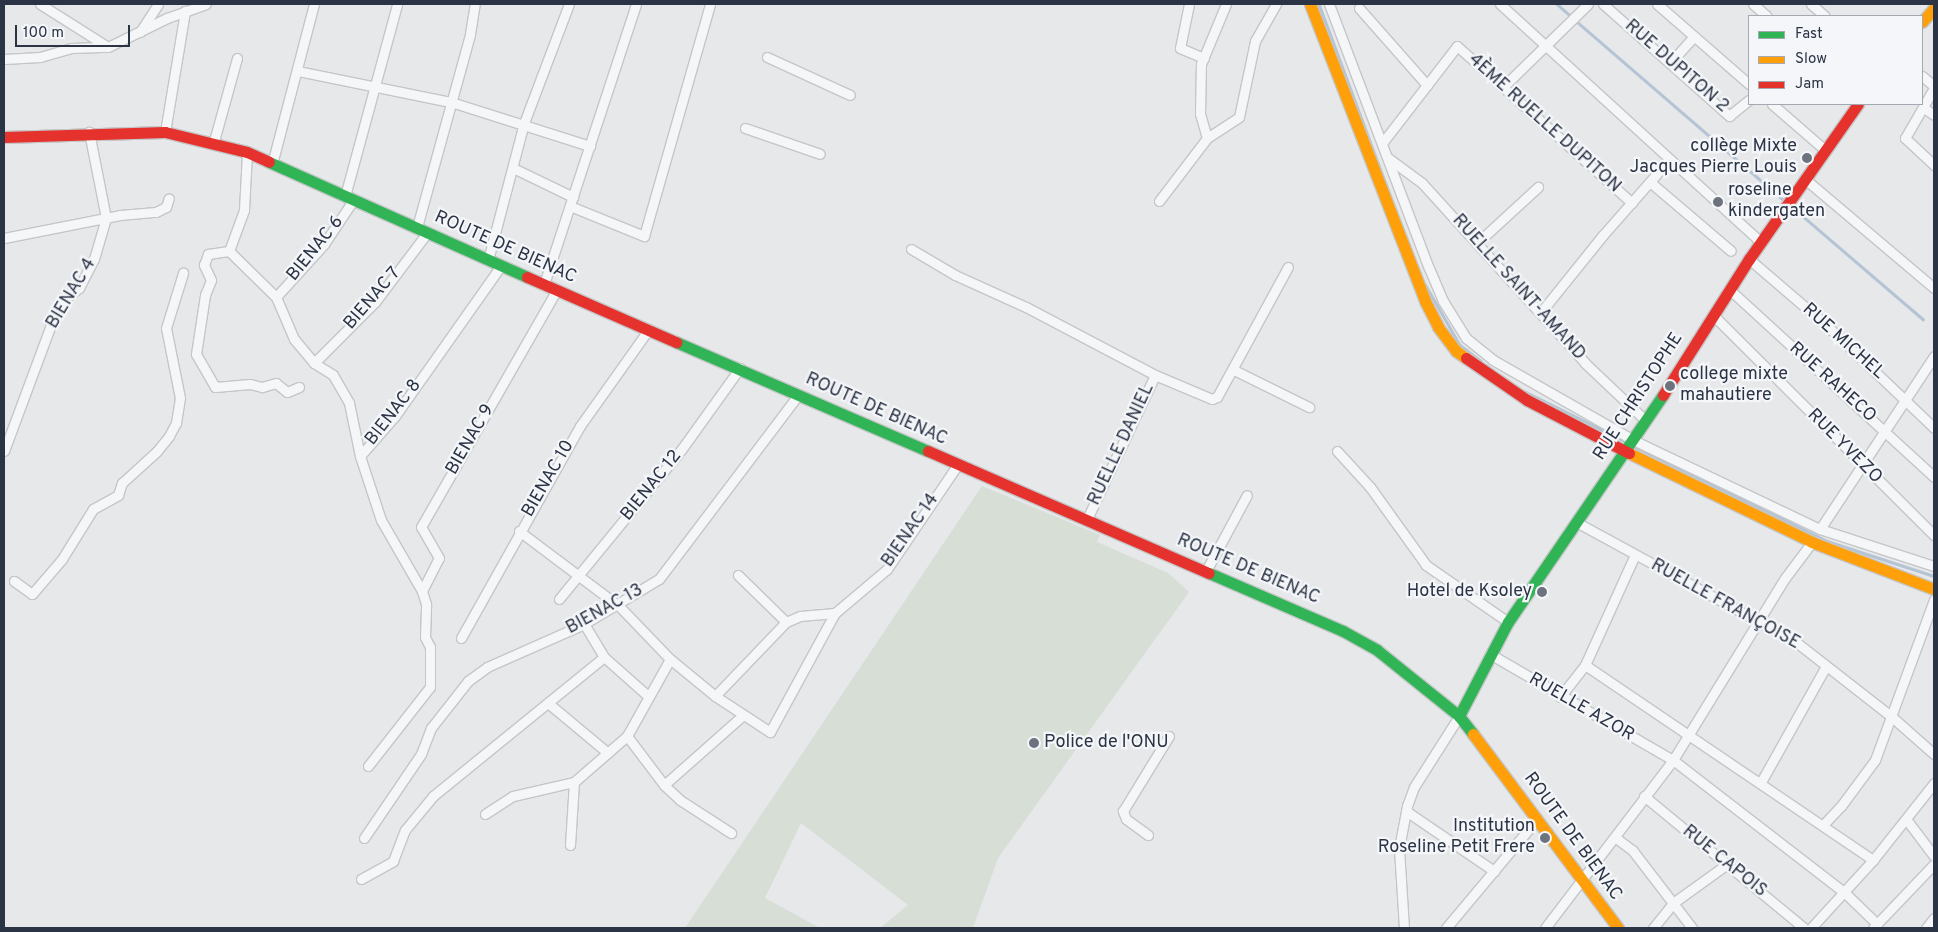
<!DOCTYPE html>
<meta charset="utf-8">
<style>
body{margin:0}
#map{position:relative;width:1938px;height:932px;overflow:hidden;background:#e6e8ea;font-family:Overpass,sans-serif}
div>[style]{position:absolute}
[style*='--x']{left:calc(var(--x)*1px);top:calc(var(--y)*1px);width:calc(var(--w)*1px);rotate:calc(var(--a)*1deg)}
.green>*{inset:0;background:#d6ded6}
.stream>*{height:2.5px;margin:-1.25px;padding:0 1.25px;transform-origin:1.25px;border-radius:1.25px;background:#b4c4d5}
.roads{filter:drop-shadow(1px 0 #c4c6c8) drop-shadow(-1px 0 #c4c6c8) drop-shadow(0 1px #c4c6c8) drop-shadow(0 -1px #c4c6c8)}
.street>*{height:9px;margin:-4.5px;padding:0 4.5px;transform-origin:4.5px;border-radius:4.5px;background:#f5f6f7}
.fast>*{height:11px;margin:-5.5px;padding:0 5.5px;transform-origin:5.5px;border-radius:5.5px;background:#30b455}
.slow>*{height:11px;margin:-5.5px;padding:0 5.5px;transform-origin:5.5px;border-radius:5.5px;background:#ff9f0a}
.jam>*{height:11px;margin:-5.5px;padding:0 5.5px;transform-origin:5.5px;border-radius:5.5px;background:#e5322d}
.dots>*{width:14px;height:14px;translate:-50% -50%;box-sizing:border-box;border:2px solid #f4f6f9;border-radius:50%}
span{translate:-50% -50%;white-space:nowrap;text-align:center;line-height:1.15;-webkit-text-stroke:4.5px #f4f6f9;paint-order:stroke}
.street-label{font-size:18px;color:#2b3445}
.poi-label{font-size:18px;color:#2b3445}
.right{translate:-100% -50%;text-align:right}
.left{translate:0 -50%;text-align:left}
.frame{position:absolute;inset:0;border:5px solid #2b3445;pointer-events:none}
.legend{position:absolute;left:1748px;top:15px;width:175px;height:90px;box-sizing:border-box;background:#f4f6f9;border:1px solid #a4a8b1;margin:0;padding:6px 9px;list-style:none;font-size:15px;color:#2b3445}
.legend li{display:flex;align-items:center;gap:10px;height:25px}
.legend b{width:25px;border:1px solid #a4a8b1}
.scale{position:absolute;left:15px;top:25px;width:115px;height:22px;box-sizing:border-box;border:2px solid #2b3445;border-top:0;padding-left:6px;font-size:15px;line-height:18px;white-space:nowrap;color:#2b3445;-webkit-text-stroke:4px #f4f6f9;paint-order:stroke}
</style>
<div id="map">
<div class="green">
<div style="clip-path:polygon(982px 486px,1100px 535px,1097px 542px,1168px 573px,1189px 592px,998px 858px,973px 928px,880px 928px,908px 905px,801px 823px,765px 898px,820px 928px,685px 928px)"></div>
</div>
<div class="stream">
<div style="--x:1319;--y:4;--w:264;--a:69.6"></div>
<div style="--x:1557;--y:4;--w:18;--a:41"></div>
<div style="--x:1575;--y:20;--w:277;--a:40.8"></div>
<div style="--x:1791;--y:206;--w:174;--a:40.6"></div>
<div style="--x:1421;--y:277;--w:78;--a:60.2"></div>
<div style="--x:1460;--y:345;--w:26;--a:37"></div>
<div style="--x:1524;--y:391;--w:117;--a:26.3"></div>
<div style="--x:1634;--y:446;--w:215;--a:26.2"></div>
<div style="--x:1827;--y:541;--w:113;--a:18.1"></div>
</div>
<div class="roads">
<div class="street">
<div style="--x:40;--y:4;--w:80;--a:32.3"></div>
<div style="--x:1189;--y:4;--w:45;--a:101.6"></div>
<div style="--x:1180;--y:48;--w:26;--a:23"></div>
<div style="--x:1329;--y:4;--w:282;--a:69.3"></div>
<div style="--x:1429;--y:268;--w:36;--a:67"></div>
<div style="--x:1443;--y:301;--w:44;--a:58.1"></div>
<div style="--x:1466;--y:338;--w:35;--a:39"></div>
<div style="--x:1493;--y:360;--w:161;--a:29.7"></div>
<div style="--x:1633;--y:440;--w:207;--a:25.5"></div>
<div style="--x:1820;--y:529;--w:120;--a:18"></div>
<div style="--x:1500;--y:4;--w:353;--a:42.4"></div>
<div style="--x:1603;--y:4;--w:169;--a:41.6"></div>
<div style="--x:1729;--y:116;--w:26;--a:-39"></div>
<div style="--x:1657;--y:4;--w:122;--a:41"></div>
<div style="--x:1753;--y:4;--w:18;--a:41"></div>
<div style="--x:1811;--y:4;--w:18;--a:41"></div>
<div style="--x:1359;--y:8;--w:103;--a:48.6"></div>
<div style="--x:140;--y:32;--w:33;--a:-57"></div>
<div style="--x:767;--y:57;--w:91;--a:24.6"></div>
<div style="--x:4;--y:59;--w:36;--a:-3"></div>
<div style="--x:40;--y:57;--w:32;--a:-16"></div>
<div style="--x:71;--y:48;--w:37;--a:-2"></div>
<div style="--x:108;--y:47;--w:66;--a:-26.2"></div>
<div style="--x:167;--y:18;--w:41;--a:-19.7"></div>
<div style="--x:1670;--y:63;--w:36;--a:-48"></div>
<div style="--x:298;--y:71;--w:156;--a:11.5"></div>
<div style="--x:451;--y:102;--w:146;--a:17.6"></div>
<div style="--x:1922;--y:76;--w:16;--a:40"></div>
<div style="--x:1504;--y:86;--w:117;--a:-44.3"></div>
<div style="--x:1934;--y:88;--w:58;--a:120.1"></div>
<div style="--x:1905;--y:138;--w:40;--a:43"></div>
<div style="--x:1772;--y:104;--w:70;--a:41"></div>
<div style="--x:1924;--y:108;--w:12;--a:35"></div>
<div style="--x:745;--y:128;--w:79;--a:19.1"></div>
<div style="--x:165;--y:132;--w:123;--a:-80.6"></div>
<div style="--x:1207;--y:138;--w:25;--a:-106"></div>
<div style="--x:1200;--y:114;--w:50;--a:-88.9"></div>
<div style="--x:1201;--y:64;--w:65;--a:-67.4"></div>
<div style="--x:214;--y:141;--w:86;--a:-74.5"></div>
<div style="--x:1383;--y:142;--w:121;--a:-52.4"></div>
<div style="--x:1457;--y:46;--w:235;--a:41.9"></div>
<div style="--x:1388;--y:158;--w:42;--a:36.3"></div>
<div style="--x:1422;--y:183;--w:243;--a:47.8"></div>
<div style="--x:1585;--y:363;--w:83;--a:43.5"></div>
<div style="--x:272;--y:164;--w:165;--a:-75.3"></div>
<div style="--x:513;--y:168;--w:67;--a:25.8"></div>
<div style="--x:1805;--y:179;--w:169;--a:40.2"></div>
<div style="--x:1650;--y:182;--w:106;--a:40.4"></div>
<div style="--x:345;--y:196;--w:199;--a:-74.8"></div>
<div style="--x:1159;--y:201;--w:79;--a:-52.7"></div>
<div style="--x:1207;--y:138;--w:38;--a:-33"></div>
<div style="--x:1239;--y:117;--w:78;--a:-78.1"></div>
<div style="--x:1255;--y:41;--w:43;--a:-60.4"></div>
<div style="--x:570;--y:206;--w:80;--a:22.1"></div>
<div style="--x:644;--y:236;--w:241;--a:-74.1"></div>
<div style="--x:417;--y:227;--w:200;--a:-74.6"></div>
<div style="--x:470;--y:34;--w:30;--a:-81"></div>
<div style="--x:4;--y:238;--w:118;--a:-11.2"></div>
<div style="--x:120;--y:215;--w:36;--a:-5"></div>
<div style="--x:156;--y:212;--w:11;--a:-27"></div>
<div style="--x:166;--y:207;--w:9;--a:-72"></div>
<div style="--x:1477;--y:243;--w:83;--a:-42.6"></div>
<div style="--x:911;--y:249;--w:51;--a:30.6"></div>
<div style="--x:955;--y:275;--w:78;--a:24.3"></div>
<div style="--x:1026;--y:307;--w:146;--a:27.8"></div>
<div style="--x:229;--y:251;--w:44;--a:-69.9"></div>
<div style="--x:244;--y:210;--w:58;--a:-87"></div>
<div style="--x:1749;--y:259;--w:101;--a:40.6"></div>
<div style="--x:1826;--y:325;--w:149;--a:43.6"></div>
<div style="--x:488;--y:260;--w:142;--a:-75.3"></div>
<div style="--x:524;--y:123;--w:127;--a:-69.3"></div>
<div style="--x:544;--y:284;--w:295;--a:-71.8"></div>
<div style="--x:1729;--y:289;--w:278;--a:42.5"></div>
<div style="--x:276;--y:297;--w:72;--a:-47.8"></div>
<div style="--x:324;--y:244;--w:54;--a:-56.3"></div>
<div style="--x:1541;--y:312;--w:99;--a:-51.2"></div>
<div style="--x:1603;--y:235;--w:100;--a:-48.7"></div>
<div style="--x:1713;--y:315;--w:312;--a:44.9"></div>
<div style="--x:314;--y:363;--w:86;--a:-45"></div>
<div style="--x:375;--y:302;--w:86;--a:-53"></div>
<div style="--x:1234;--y:370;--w:84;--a:26.3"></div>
<div style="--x:299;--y:387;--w:13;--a:157"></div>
<div style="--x:287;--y:392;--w:14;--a:-141"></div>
<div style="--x:276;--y:383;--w:15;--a:164"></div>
<div style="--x:262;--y:387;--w:12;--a:-166"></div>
<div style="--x:250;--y:384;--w:35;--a:175"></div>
<div style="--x:215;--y:387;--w:38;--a:-120"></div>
<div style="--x:196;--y:354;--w:60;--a:-81.3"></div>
<div style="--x:205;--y:295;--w:16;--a:-68"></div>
<div style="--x:211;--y:280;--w:17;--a:-115"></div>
<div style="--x:204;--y:265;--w:12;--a:-70"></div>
<div style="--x:208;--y:254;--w:21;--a:-8"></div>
<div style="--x:229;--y:251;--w:66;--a:44.4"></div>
<div style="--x:276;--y:297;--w:46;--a:66.8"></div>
<div style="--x:294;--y:339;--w:31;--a:50"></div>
<div style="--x:314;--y:363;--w:22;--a:32"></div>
<div style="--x:333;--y:375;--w:32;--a:60"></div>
<div style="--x:349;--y:403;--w:54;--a:78.3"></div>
<div style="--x:4;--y:451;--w:132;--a:-69.6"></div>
<div style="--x:50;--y:327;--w:33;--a:-61"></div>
<div style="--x:66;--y:298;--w:16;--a:-38"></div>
<div style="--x:79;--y:288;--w:33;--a:-63"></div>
<div style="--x:94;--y:259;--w:43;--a:-73.7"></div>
<div style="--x:106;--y:218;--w:88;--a:-101.2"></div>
<div style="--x:1337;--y:451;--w:49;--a:47.5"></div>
<div style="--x:1370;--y:487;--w:96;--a:54.3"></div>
<div style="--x:1426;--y:565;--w:100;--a:34.8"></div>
<div style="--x:1087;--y:519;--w:159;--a:-64.7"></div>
<div style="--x:1155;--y:375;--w:62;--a:22.8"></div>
<div style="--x:1212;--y:399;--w:5;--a:-22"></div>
<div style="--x:1217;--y:397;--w:148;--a:-61.4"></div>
<div style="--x:1578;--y:523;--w:248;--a:28.6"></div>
<div style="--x:1796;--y:642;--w:122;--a:38"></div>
<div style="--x:1892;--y:717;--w:56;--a:41.4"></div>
<div style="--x:1820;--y:529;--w:207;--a:-56.6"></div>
<div style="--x:519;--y:531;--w:125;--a:36.9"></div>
<div style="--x:619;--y:606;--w:74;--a:46.1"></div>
<div style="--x:670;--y:659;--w:58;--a:39.4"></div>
<div style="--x:715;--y:696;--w:66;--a:33.2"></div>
<div style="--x:770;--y:732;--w:136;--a:-61.4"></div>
<div style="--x:1206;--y:571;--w:86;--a:-61.7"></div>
<div style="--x:738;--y:575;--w:67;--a:44.4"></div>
<div style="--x:14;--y:581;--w:22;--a:36"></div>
<div style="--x:32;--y:594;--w:46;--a:-49.4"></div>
<div style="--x:62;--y:559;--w:59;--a:-58.2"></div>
<div style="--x:93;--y:509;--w:29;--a:-29"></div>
<div style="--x:118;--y:495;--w:13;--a:-72"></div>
<div style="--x:122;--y:483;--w:47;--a:-42.4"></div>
<div style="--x:157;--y:451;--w:19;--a:-51"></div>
<div style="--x:169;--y:436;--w:15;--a:-62"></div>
<div style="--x:176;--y:423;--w:25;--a:-81"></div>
<div style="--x:180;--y:398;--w:71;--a:-101.3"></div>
<div style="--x:166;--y:328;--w:58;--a:-72.8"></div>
<div style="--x:422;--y:591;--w:37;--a:-63"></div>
<div style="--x:439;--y:558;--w:36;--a:-120"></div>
<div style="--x:421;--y:527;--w:273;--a:-60.2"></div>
<div style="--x:559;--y:599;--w:193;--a:-50.7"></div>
<div style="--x:681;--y:450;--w:101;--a:-54.3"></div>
<div style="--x:461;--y:638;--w:243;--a:-60.7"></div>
<div style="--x:580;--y:426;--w:119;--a:-54.6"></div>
<div style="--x:1490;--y:654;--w:211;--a:30.1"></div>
<div style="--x:1673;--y:760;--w:216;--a:37.7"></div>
<div style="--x:1844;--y:892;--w:46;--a:44.1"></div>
<div style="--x:604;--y:657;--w:59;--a:41.6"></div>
<div style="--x:1585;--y:665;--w:348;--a:34.1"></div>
<div style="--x:715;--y:696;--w:103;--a:-46.2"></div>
<div style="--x:786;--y:622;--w:15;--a:-23"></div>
<div style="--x:800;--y:616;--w:35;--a:-5"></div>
<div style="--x:835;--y:613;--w:68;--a:-40.2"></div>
<div style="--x:887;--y:569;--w:127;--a:-55.9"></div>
<div style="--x:1560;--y:697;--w:41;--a:-52"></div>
<div style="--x:1585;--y:665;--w:121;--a:-65.6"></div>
<div style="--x:548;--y:703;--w:78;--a:39.8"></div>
<div style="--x:627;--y:736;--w:61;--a:52.9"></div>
<div style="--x:664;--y:785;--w:104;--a:-41.5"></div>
<div style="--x:368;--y:766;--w:100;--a:-51.9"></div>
<div style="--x:430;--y:687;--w:40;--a:-90"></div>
<div style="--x:430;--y:647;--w:11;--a:-117"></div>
<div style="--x:425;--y:637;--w:33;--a:-88"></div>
<div style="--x:426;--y:604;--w:14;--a:-107"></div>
<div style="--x:422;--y:591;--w:82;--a:-120"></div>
<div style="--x:381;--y:520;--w:67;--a:-108.2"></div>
<div style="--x:360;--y:456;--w:53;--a:-48.8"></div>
<div style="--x:395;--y:416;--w:184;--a:-54.8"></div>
<div style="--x:1761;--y:782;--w:133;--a:-60.7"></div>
<div style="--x:664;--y:785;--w:22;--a:43"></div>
<div style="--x:680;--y:800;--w:61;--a:32.9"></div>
<div style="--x:1644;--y:796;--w:207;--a:39.5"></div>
<div style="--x:1406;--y:811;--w:107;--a:34.3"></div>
<div style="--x:485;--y:814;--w:33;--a:-33"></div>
<div style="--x:513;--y:796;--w:63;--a:-12.9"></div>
<div style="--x:574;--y:782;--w:70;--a:-41"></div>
<div style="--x:627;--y:736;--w:88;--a:-60.8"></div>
<div style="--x:1906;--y:819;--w:46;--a:52.9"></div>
<div style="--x:1823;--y:825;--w:26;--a:-47"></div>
<div style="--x:1841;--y:806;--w:57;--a:-53.5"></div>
<div style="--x:1875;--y:760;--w:171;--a:-69.8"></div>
<div style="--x:1148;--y:835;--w:27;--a:-144"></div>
<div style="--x:1126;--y:819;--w:9;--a:-111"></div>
<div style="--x:1123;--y:811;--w:88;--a:-58.5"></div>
<div style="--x:364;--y:838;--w:102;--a:-55.8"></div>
<div style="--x:421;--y:754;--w:28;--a:-69"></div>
<div style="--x:431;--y:728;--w:60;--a:-51.8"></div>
<div style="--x:468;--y:681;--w:24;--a:-36"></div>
<div style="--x:487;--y:667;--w:106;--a:-23.9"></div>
<div style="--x:584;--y:624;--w:87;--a:-31"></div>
<div style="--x:659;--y:579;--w:231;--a:-52.9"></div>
<div style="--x:1616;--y:838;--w:21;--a:37"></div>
<div style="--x:1633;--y:851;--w:97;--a:52.5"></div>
<div style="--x:570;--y:845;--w:63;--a:-86.4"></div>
<div style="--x:361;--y:879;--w:37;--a:-29"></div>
<div style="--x:393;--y:861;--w:33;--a:-69"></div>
<div style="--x:405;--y:830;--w:44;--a:-50.5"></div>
<div style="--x:433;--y:796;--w:220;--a:-39.1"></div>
<div style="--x:604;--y:657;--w:39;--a:-121"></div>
<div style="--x:1404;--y:928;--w:80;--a:-93.6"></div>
<div style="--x:1399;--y:848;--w:43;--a:-79.2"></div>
<div style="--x:1407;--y:806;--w:20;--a:-70"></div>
<div style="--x:1414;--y:787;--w:84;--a:-57.6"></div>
<div style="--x:1446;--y:928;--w:142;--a:-50.1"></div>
<div style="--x:1545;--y:928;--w:211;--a:-52.7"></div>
<div style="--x:1673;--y:760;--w:214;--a:-58.4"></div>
<div style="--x:1785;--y:578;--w:45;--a:-53.1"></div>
<div style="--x:1653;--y:928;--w:32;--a:-51"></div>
<div style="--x:1673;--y:903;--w:67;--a:-35.8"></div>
<div style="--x:1811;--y:928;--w:92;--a:-47.6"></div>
<div style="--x:1873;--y:860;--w:98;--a:-51.6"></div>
<div style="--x:1873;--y:928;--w:88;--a:-46.4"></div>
<div style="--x:1926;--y:928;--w:13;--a:-51"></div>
</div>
<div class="fast">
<div style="--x:269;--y:162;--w:282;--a:24"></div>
<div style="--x:676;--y:342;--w:275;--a:23.4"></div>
<div style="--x:1209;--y:573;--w:146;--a:23.4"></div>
<div style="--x:1343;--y:631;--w:39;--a:29"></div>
<div style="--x:1377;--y:650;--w:105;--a:38.8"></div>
<div style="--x:1459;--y:716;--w:23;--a:52"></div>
<div style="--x:1459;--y:716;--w:106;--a:-62.5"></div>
<div style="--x:1508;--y:622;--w:275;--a:-55.7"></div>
</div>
<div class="slow">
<div style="--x:1310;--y:4;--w:318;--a:68.8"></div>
<div style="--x:1425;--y:301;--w:29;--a:63"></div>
<div style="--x:1438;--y:327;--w:30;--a:53"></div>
<div style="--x:1456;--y:351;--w:12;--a:35"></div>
<div style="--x:1922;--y:22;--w:18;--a:-49"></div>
<div style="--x:1629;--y:453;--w:203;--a:25.9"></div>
<div style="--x:1812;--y:542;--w:131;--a:21.1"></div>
<div style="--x:1473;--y:734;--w:242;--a:53.2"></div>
</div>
<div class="jam">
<div style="--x:4;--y:137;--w:161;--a:-1.8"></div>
<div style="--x:165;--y:132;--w:84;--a:13.7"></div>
<div style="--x:247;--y:152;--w:24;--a:24"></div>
<div style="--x:527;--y:277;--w:163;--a:23.6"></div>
<div style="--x:1466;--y:358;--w:74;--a:34.5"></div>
<div style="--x:1527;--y:400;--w:115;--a:27.5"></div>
<div style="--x:1663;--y:395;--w:161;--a:-57.7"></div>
<div style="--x:1749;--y:259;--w:189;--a:-54.9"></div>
<div style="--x:928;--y:451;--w:306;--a:23.5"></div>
</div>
</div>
<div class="dots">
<div style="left:1807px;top:158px;background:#6c737f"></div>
<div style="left:1718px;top:202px;background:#6c737f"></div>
<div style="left:1670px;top:386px;background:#6c737f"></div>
<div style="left:1542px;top:592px;background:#6c737f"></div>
<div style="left:1034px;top:743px;background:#6c737f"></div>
<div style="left:1545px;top:838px;background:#6c737f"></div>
</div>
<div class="street-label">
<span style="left:1676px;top:67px;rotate:41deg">RUE DUPITON 2</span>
<span style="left:1544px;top:124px;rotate:42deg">4ÈME RUELLE DUPITON</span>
<span style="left:505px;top:248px;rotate:24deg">ROUTE DE BIENAC</span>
<span style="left:316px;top:249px;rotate:-51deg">BIENAC 6</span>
<span style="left:1518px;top:288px;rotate:48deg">RUELLE SAINT-AMAND</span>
<span style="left:72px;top:294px;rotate:-59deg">BIENAC 4</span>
<span style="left:373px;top:299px;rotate:-49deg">BIENAC 7</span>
<span style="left:1843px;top:342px;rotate:42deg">RUE MICHEL</span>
<span style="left:1832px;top:383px;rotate:42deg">RUE RAHECO</span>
<span style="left:1639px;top:397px;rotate:-57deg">RUE CHRISTOPHE</span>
<span style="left:876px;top:410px;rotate:24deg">ROUTE DE BIENAC</span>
<span style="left:394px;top:413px;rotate:-52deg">BIENAC 8</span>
<span style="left:471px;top:440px;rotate:-60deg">BIENAC 9</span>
<span style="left:1122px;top:445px;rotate:-65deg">RUELLE DANIEL</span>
<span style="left:1844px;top:447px;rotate:45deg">RUE YVEZO</span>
<span style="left:549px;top:479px;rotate:-60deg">BIENAC 10</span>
<span style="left:652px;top:486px;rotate:-51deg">BIENAC 12</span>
<span style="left:911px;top:531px;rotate:-55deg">BIENAC 14</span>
<span style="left:1248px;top:570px;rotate:23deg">ROUTE DE BIENAC</span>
<span style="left:1725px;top:605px;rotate:29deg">RUELLE FRANÇOISE</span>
<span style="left:605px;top:610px;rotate:-29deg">BIENAC 13</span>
<span style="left:1581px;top:708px;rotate:30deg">RUELLE AZOR</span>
<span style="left:1572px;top:837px;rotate:54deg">ROUTE DE BIENAC</span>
<span style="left:1724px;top:862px;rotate:39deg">RUE CAPOIS</span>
</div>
<div class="poi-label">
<span class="right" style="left:1797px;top:158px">collège Mixte<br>Jacques Pierre Louis</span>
<span class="left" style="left:1728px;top:202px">roseline<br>kindergaten</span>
<span class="left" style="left:1680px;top:386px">college mixte<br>mahautiere</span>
<span class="right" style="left:1532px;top:592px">Hotel de Ksoley</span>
<span class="left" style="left:1044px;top:743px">Police de l'ONU</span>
<span class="right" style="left:1535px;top:838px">Institution<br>Roseline Petit Frere</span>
</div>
<div class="frame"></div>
<ul class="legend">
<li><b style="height:6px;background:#30b455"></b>Fast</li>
<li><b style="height:6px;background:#ff9f0a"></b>Slow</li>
<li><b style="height:6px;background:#e5322d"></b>Jam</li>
</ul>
<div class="scale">100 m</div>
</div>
